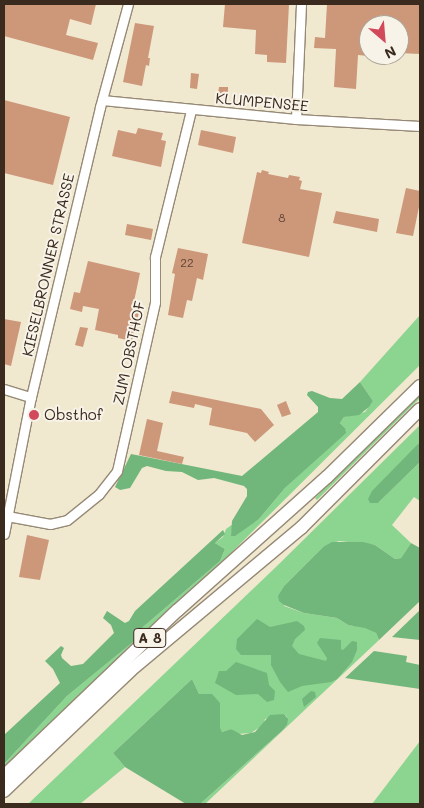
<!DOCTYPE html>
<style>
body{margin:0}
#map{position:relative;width:424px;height:808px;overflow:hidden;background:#f0e8cf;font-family:Mali,sans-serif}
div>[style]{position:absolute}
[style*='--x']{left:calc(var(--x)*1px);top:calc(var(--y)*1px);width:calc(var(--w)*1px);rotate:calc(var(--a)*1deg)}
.green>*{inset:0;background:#8cd590}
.forest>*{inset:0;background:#71b67a}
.building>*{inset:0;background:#cd977a}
.roads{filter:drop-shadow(1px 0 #968976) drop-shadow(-1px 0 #968976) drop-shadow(0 1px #968976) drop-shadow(0 -1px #968976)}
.minor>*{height:9px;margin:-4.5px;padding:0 4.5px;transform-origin:4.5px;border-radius:4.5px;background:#fff}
.highway>*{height:12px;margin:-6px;padding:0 6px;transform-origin:6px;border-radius:6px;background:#fff}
.dots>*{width:14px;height:14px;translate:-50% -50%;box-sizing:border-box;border:2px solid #f7f3e8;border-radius:50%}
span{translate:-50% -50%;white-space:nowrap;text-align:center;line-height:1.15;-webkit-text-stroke:4px #f7f3e8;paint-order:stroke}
.number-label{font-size:12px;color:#604535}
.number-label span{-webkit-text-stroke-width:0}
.shield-label span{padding:1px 4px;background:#f7f3e8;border:1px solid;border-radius:4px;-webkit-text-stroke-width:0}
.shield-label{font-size:14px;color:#3b2a1e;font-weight:700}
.street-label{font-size:15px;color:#3b2a1e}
.poi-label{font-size:15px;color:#3b2a1e}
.left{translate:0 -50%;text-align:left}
.frame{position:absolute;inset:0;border:5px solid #3b2a1e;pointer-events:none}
.north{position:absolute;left:359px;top:15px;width:50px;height:50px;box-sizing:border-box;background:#f7f3e8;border:1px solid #aca397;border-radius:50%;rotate:153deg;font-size:14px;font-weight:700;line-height:20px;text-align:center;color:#3b2a1e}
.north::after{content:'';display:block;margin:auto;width:18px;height:22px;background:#d1495b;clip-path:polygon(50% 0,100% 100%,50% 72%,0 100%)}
</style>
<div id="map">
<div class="green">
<div style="clip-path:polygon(420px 315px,420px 365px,233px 551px,4px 769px,4px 764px,67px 696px,133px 642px,143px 627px,220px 561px,225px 549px,215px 543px,223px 537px,226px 529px,233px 524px,231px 536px,259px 519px,285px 488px,324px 452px,345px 428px,340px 423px,344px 417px,365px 412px,373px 401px,360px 382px)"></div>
<div style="clip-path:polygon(420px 393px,420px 398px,317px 500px,315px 498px)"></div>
<div style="clip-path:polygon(420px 425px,420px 442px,407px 458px,378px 503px,420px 462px,420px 501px,414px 497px,392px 525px,411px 543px,401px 558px,395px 559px,375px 545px,339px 541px,323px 547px,285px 585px,284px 606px,304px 613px,337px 618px,348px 625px,365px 627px,376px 633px,379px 640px,205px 804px,200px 804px,283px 730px,287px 725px,287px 717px,284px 714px,265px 719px,263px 725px,251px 733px,237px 734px,231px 729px,222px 732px,219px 728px,219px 718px,199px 694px,192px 679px,113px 753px,125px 767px,80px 804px,28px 804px,279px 564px)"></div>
<div style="clip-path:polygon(420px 741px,420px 804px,372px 804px)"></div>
</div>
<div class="forest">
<div style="clip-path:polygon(360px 382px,373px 401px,369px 407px,359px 415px,344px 417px,340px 423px,345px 428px,346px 433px,285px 488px,259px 519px,235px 536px,231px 536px,232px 521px,247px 496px,247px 489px,244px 486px,214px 478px,198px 480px,182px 472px,166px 471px,147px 466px,142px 468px,130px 488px,120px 490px,115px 487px,131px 454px,242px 476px,318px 412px,318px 407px,307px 395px,308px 392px,312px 391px,330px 398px,342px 399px)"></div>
<div style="clip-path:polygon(420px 442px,420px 462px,378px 503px,370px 503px,368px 499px,372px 491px)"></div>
<div style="clip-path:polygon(223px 530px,225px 534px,215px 543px,225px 549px,220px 561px,143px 627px,133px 642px,67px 696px,4px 764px,4px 735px,60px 683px,53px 669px,45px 661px,61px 646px,64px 648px,61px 655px,62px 658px,71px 666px,83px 664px,114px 633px,111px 625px,103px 618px,107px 611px,125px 623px,129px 621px,135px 611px)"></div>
<div style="clip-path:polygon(332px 542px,363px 542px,375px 545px,395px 559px,401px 558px,411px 543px,420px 548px,420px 601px,379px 640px,376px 633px,365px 628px,348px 625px,337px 618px,304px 613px,284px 605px,279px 601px,278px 596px,285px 585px,323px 547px)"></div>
<div style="clip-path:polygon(420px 610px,420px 640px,392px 637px)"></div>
<div style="clip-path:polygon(257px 619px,270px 627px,297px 621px,304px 626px,305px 630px,295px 639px,292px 646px,299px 654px,326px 661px,327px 658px,317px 643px,320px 638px,341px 640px,341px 649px,343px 650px,352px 641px,357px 642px,357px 650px,352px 662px,337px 679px,331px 682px,302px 686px,288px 692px,280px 682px,271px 665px,271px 655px,241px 655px,236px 649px,237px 639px)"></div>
<div style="clip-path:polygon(374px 651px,407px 656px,406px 662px,420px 665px,420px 689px,345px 678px)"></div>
<div style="clip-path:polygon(236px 662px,267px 673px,269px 685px,275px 691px,274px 700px,267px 702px,258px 694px,236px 695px,215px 683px,219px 671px,226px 671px)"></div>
<div style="clip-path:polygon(192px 679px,199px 694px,212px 694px,220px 703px,220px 728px,222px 732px,231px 729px,242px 735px,255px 732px,270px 715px,284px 714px,288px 719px,287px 725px,283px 730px,200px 804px,186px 804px,125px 767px,113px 753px)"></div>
<div style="clip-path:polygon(311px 691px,315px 692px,316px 697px,304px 707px,302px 699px)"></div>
</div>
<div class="building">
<div style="clip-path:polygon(4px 4px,96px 4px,91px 25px,70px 19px,66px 35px,98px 43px,93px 60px,4px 36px)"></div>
<div style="clip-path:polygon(225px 4px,289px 4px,286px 63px,267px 62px,267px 55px,255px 54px,256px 30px,223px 27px)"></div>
<div style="clip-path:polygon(327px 4px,420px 4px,420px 54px,399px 53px,399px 25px,369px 25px,369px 56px,358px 55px,356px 89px,334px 87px,336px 49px,314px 48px,315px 37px,325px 38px)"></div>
<div style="clip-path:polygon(135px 23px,154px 26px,148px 58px,150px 58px,149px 66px,146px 65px,142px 86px,123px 82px)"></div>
<div style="clip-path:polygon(191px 73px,199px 74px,197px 89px,190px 88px)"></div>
<div style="clip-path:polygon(219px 87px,228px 87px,228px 94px,218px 94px)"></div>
<div style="clip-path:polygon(4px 100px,70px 117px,53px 185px,4px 173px)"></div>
<div style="clip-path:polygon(138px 128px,163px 133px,161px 140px,166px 141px,161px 167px,112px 156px,118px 130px,136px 134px)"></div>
<div style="clip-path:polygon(201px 130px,236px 137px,233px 153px,198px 145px)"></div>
<div style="clip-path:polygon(262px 170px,269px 172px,268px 174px,288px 178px,289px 175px,300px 177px,299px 180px,302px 181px,300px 189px,322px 193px,309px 257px,242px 243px,257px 172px,261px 173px)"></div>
<div style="clip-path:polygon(406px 188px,420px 191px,420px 202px,413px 236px,396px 233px)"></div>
<div style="clip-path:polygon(336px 211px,379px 219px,377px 232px,333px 223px)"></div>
<div style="clip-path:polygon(127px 224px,153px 229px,151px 240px,125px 235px)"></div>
<div style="clip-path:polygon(178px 248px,208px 254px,203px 280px,197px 278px,192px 301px,187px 300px,183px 318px,168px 315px,175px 274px,172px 273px)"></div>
<div style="clip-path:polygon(88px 261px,140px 273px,133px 306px,140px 308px,132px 341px,118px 338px,118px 335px,95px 330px,99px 309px,83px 306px,82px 312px,70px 309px,74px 292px,80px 293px)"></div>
<div style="clip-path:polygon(4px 319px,21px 322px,11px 366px,4px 364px)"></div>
<div style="clip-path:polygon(80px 327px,88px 328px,83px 347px,75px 345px)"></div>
<div style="clip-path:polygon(172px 391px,261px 409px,274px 425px,255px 442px,247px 433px,209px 425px,212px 408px,195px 404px,194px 408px,169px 403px)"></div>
<div style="clip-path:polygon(286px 401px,291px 414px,282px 417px,277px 405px)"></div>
<div style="clip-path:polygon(147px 419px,163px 423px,157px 451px,184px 457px,182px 464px,139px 455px)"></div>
<div style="clip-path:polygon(27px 535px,49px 540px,40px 580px,19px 577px)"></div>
</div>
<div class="roads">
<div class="minor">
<div style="--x:102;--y:100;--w:195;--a:5.6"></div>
<div style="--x:296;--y:119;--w:124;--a:3.2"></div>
<div style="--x:296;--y:119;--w:115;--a:-87.5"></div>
<div style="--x:4;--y:389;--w:28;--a:17"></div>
<div style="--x:7;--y:516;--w:44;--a:10.5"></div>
<div style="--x:50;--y:524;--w:17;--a:-13"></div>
<div style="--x:67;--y:520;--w:41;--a:-39.1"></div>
<div style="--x:99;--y:494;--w:29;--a:-52"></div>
<div style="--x:117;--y:471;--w:173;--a:-77.3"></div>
<div style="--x:155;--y:302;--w:45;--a:-90"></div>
<div style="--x:155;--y:257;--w:151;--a:-76.2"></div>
<div style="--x:4;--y:534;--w:140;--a:-78.9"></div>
<div style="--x:31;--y:397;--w:298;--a:-76.6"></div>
<div style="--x:100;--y:107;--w:107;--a:-74.8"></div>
</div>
<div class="highway">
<div style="--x:4;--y:776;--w:240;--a:-43.7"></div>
<div style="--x:178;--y:610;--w:200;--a:-41.8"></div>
<div style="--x:327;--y:477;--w:130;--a:-44.4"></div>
<div style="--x:4;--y:791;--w:175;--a:-43.6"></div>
<div style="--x:131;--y:670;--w:222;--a:-39.9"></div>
<div style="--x:301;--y:528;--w:168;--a:-45"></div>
</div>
</div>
<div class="dots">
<div style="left:34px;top:415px;background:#d1495b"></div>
</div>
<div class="number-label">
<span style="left:282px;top:218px">8</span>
<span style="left:187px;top:263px">22</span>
</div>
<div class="shield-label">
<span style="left:150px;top:638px">A 8</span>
</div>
<div class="street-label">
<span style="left:262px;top:102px;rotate:5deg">KLUMPENSEE</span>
<span style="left:48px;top:265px;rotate:-77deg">KIESELBRONNER STRASSE</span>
<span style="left:129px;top:353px;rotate:-78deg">ZUM OBSTHOF</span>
</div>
<div class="poi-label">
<span class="left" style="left:44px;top:415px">Obsthof</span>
</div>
<div class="frame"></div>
<div class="north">N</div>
</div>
